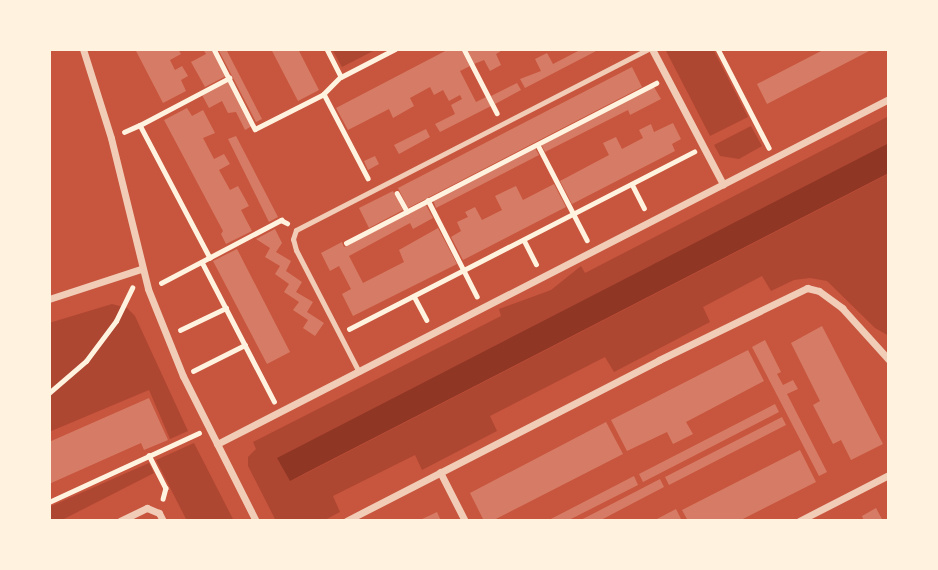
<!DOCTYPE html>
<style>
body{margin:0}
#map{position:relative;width:938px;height:570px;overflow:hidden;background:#c8553d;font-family:Overpass,sans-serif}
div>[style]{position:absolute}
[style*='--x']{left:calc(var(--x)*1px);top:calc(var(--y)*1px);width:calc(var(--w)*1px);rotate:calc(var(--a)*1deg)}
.green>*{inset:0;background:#ae4732}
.water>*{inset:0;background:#8f3625}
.building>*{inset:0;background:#d67c66}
.path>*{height:4.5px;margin:-2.25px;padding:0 2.25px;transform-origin:2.25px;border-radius:2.25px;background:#fff3e0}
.service>*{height:5px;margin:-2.5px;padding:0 2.5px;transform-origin:2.5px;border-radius:2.5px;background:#f1ccb7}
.minor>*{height:7px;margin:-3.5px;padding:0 3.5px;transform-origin:3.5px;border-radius:3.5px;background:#f1ccb7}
span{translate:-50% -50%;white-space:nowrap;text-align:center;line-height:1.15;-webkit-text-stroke:7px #fff3e0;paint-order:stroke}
.frame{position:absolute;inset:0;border:51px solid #fff3e0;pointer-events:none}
</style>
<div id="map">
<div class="green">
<div style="clip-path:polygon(332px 49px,377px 49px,342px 67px)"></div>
<div style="clip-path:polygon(665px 49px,713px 49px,748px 117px,710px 136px)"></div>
<div style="clip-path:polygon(889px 116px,889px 143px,291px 481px,888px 174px,889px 336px,875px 328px,827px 281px,810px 278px,794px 280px,771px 291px,762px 276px,703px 307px,710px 322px,614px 372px,605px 357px,490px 416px,497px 431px,422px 470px,415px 455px,333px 496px,340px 512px,323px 521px,276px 521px,248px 466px,248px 457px,256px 449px,253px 442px,501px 316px,499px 309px,551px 290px,581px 266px,585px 273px)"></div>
<div style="clip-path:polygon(751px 126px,762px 146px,739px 159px,720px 156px,714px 145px)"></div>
<div style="clip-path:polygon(112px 304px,127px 308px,135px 316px,188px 431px,170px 439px,149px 390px,49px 432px,49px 323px)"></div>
<div style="clip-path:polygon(194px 443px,234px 521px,187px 521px,156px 460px)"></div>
<div style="clip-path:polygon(149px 463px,154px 473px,60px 521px,49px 521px,49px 507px)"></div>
</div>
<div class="water">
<div style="clip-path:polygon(889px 143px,889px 173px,290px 481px,277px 458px)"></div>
</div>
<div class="building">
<div style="clip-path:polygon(135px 49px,178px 49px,181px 54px,170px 60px,175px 70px,182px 66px,188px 76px,181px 80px,186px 91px,163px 103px)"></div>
<div style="clip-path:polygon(203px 49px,212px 49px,226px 76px,205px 87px,191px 62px,206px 54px)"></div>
<div style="clip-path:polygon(218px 49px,226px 49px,262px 119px,256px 122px)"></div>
<div style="clip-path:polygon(271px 49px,298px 49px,319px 90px,298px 101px)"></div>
<div style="clip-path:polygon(449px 49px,461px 49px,470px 66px,460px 71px,476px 102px,486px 97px,491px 106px,440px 132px,435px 124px,455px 114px,451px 105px,462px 99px,460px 95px,449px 101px,443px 90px,434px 95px,430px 87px,410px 98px,414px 106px,393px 118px,389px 109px,348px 130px,336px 108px)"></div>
<div style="clip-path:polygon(466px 49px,504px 49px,496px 54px,501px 65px,490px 71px,484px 60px,474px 64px)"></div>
<div style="clip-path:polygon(582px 49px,600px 49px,525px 88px,520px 79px,541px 71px,535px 59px,547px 53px,553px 64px)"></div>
<div style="clip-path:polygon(825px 49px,873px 49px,767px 104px,757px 84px)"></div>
<div style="clip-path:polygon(632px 67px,642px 87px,408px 208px,398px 188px)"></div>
<div style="clip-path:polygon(229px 81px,252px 126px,245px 130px,236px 112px,228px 113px,222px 101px,209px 108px,202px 95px)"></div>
<div style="clip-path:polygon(517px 83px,521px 90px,495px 104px,491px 96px)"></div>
<div style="clip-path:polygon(654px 87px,661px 99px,630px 115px,628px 110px,545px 152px,541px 144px)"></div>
<div style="clip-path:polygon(187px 108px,192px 116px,203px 110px,215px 133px,203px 138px,214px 159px,224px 154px,230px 164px,219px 170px,230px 190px,238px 186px,249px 206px,241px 210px,252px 231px,226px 244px,221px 234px,223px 231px,164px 120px)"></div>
<div style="clip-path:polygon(673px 123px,681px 139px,672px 144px,675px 151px,572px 204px,560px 181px,609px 155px,603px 143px,616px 137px,622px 149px,643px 138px,639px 130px,651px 124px,654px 132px)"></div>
<div style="clip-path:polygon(426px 129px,430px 137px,399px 154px,394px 145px)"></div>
<div style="clip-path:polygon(236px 136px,278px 217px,269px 222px,228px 139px)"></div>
<div style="clip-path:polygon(535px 148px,539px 155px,436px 208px,433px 200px)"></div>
<div style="clip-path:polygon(375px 156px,379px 164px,368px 170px,364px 161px)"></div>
<div style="clip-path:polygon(554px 184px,566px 207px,463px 260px,451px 237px,461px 231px,457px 222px,468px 217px,465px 212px,475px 207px,482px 220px,502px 210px,495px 196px,516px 186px,523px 200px)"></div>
<div style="clip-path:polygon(393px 191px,403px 210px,369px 228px,359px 208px)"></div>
<div style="clip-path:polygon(426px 205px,433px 218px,413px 229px,410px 223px,349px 256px,363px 283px,404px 262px,399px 250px,438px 228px,457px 264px,353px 316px,342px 294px,351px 289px,339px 266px,330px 271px,321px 253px,342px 242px,344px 247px)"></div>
<div style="clip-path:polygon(275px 229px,282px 243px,276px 252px,291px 261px,286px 271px,302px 282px,296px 292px,313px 302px,307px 312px,324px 323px,315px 336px,303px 328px,308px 320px,293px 310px,299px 302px,284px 292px,289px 284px,275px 274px,280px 266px,265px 257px,270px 248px,256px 239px)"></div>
<div style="clip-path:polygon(237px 249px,290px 352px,267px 364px,213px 261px)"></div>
<div style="clip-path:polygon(822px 326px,883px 444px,851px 460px,841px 440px,833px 444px,813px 405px,820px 401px,791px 343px)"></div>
<div style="clip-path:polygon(765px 340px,781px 372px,777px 374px,783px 385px,793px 380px,798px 389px,787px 394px,827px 472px,819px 476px,752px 347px)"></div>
<div style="clip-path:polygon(748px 350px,764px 381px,686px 422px,693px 434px,673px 444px,667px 432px,627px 451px,611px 420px)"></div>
<div style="clip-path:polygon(149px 398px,168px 440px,144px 450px,141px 443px,49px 484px,49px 442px)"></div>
<div style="clip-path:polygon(775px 404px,779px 412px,643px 482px,639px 474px)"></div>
<div style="clip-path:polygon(782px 417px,786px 425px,669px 485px,665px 477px)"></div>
<div style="clip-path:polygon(606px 422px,623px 454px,492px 521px,484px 521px,470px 493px)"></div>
<div style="clip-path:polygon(800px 450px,816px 482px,739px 521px,688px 521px,682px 510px)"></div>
<div style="clip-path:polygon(634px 476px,638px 485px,567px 521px,547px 521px)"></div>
<div style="clip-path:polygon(660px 479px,664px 487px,599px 521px,579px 521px)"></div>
<div style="clip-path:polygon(876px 508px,883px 521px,864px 521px,862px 516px)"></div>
<div style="clip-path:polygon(676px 509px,682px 521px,653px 521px)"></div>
<div style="clip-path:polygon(437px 512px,441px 521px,418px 521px)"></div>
</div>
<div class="path">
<div style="--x:214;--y:49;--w:90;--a:62.9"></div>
<div style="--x:255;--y:129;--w:77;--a:-26.9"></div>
<div style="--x:327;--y:49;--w:31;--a:63"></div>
<div style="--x:341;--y:77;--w:61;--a:-27.4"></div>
<div style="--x:464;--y:49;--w:72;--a:62.7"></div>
<div style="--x:718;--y:49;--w:111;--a:62.7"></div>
<div style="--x:341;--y:77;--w:24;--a:135"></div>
<div style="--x:324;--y:94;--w:95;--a:62.4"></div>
<div style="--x:140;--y:125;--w:101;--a:-27.8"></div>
<div style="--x:124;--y:132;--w:17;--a:-24"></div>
<div style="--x:140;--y:125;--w:150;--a:62.2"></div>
<div style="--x:538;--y:145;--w:107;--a:62.7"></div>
<div style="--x:632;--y:184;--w:27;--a:63"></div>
<div style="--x:397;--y:193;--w:21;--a:61"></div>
<div style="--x:428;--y:200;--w:108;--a:63"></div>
<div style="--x:524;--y:240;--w:27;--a:63"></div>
<div style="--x:346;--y:243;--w:349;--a:-27.3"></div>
<div style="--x:202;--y:262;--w:157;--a:62.6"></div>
<div style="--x:161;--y:283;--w:136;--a:-27.7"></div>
<div style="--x:281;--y:220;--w:7;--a:27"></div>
<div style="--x:414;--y:296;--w:27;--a:62"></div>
<div style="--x:349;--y:329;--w:388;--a:-27.2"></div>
<div style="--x:180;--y:330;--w:51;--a:-25.6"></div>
<div style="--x:193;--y:371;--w:58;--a:-26.6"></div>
<div style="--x:49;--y:393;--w:49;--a:-40.9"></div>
<div style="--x:86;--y:361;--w:50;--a:-53.1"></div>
<div style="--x:116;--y:321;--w:37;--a:-64"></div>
<div style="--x:149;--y:455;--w:37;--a:63"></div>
<div style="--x:166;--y:488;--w:11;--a:105"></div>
<div style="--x:49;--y:502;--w:165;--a:-24.7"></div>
</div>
<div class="service">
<div style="--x:359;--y:372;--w:137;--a:-117.3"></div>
<div style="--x:296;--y:250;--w:11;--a:-105"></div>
<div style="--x:293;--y:239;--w:9;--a:-72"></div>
<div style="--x:296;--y:230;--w:396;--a:-27.2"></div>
</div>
<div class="minor">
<div style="--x:83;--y:49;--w:93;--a:72.5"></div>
<div style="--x:111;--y:138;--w:155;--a:76.2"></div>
<div style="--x:148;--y:289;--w:94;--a:68.1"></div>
<div style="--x:183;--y:376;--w:162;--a:63.3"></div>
<div style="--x:652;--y:49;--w:153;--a:62.3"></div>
<div style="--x:49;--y:299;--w:97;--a:-18.1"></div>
<div style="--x:217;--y:444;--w:755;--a:-27.18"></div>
<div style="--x:440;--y:472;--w:55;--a:63"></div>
<div style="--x:120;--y:521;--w:30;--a:-26"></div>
<div style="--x:147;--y:508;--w:13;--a:23"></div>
<div style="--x:159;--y:513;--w:9;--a:63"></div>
<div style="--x:346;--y:521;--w:352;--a:-27.2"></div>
<div style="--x:659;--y:360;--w:165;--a:-25.9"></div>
<div style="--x:807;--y:288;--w:12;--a:14"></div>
<div style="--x:819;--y:291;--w:29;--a:36"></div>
<div style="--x:842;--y:308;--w:70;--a:47.9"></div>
<div style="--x:799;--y:521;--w:101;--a:-27.1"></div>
</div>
<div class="frame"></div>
</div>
